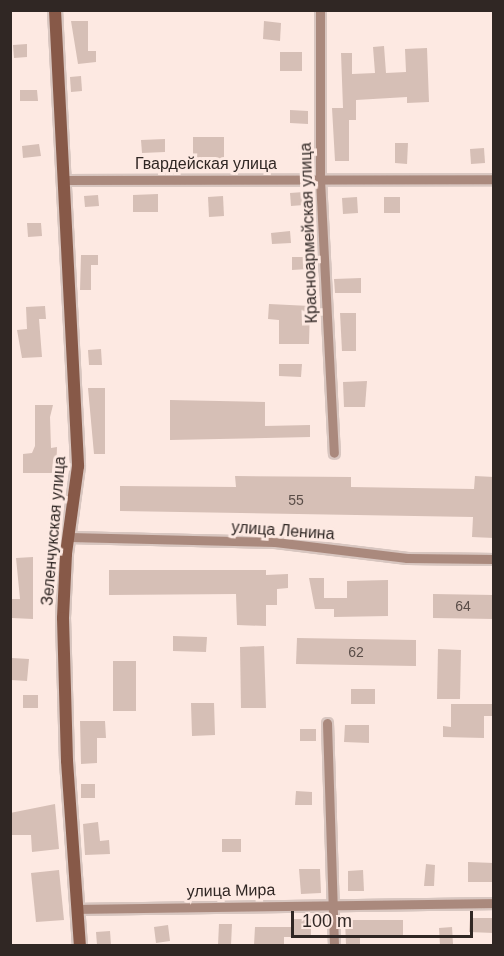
<!DOCTYPE html>
<meta charset="utf-8">
<style>
body{margin:0}
#map{position:relative;width:504px;height:956px;overflow:hidden;background:#fde9e2;font-family:Arial,sans-serif}
div>[style]{position:absolute}
[style*='--x']{left:calc(var(--x)*1px);top:calc(var(--y)*1px);width:calc(var(--w)*1px);rotate:calc(var(--a)*1deg)}
.building>*{inset:0;background:#d6bfb6}
.roads{filter:drop-shadow(2px 0 #d8c6c0) drop-shadow(-2px 0 #d8c6c0) drop-shadow(0 2px #d8c6c0) drop-shadow(0 -2px #d8c6c0)}
.street>*{height:9px;margin:-4.5px;padding:0 4.5px;transform-origin:4.5px;border-radius:4.5px;background:#aa897d}
.secondary>*{height:12px;margin:-6px;padding:0 6px;transform-origin:6px;border-radius:6px;background:#875948}
span{translate:-50% -50%;white-space:nowrap;text-align:center;line-height:1.15;-webkit-text-stroke:6px #fde9e2;paint-order:stroke}
.number-label{font-size:14px;color:#5a4d48}
.number-label span{-webkit-text-stroke-width:0}
.street-label{font-size:16px;color:#302724}
.frame{position:absolute;inset:0;border:12px solid #302724;pointer-events:none}
.scale{position:absolute;left:291px;top:911px;width:182px;height:27px;box-sizing:border-box;border:3px solid #302724;border-top:0;padding-left:8px;font-size:18px;line-height:21px;white-space:nowrap;color:#302724;-webkit-text-stroke:4px #fde9e2;paint-order:stroke}
</style>
<div id="map">
<div class="building">
<div style="clip-path:polygon(71px 21px,88px 21px,88px 51px,96px 51px,96px 62px,78px 64px)"></div>
<div style="clip-path:polygon(264px 21px,281px 23px,280px 41px,263px 39px)"></div>
<div style="clip-path:polygon(27px 44px,27px 57px,14px 58px,13px 45px)"></div>
<div style="clip-path:polygon(384px 46px,386px 73px,406px 72px,405px 49px,427px 48px,429px 102px,407px 103px,407px 97px,356px 100px,356px 120px,349px 120px,349px 161px,335px 161px,332px 108px,343px 108px,341px 53px,352px 53px,352px 74px,375px 73px,373px 47px)"></div>
<div style="clip-path:polygon(280px 52px,302px 52px,302px 71px,280px 71px)"></div>
<div style="clip-path:polygon(81px 76px,82px 91px,71px 92px,70px 77px)"></div>
<div style="clip-path:polygon(20px 90px,37px 90px,38px 101px,20px 101px)"></div>
<div style="clip-path:polygon(290px 110px,308px 111px,308px 124px,290px 123px)"></div>
<div style="clip-path:polygon(193px 137px,224px 137px,224px 161px,193px 161px)"></div>
<div style="clip-path:polygon(165px 139px,165px 152px,142px 153px,141px 140px)"></div>
<div style="clip-path:polygon(395px 143px,408px 143px,407px 164px,395px 163px)"></div>
<div style="clip-path:polygon(39px 144px,41px 156px,23px 158px,22px 146px)"></div>
<div style="clip-path:polygon(484px 148px,485px 163px,471px 164px,470px 149px)"></div>
<div style="clip-path:polygon(304px 192px,304px 205px,291px 206px,290px 193px)"></div>
<div style="clip-path:polygon(158px 194px,158px 212px,133px 212px,133px 195px)"></div>
<div style="clip-path:polygon(98px 195px,99px 206px,85px 207px,84px 196px)"></div>
<div style="clip-path:polygon(223px 196px,224px 216px,209px 217px,208px 197px)"></div>
<div style="clip-path:polygon(357px 197px,358px 213px,343px 214px,342px 198px)"></div>
<div style="clip-path:polygon(384px 197px,400px 197px,400px 213px,384px 213px)"></div>
<div style="clip-path:polygon(27px 223px,41px 223px,42px 236px,28px 237px)"></div>
<div style="clip-path:polygon(290px 231px,291px 243px,272px 244px,271px 233px)"></div>
<div style="clip-path:polygon(81px 255px,98px 255px,98px 265px,91px 265px,91px 290px,80px 290px)"></div>
<div style="clip-path:polygon(292px 257px,308px 257px,308px 269px,292px 270px)"></div>
<div style="clip-path:polygon(361px 278px,361px 293px,335px 293px,334px 279px)"></div>
<div style="clip-path:polygon(269px 304px,310px 306px,309px 344px,279px 344px,279px 320px,268px 319px)"></div>
<div style="clip-path:polygon(45px 306px,46px 319px,39px 319px,42px 357px,22px 358px,17px 330px,27px 329px,26px 307px)"></div>
<div style="clip-path:polygon(340px 313px,356px 313px,356px 351px,342px 351px)"></div>
<div style="clip-path:polygon(101px 349px,102px 365px,89px 365px,88px 350px)"></div>
<div style="clip-path:polygon(279px 364px,302px 364px,301px 377px,279px 376px)"></div>
<div style="clip-path:polygon(367px 381px,365px 407px,344px 407px,343px 382px)"></div>
<div style="clip-path:polygon(88px 388px,105px 388px,105px 454px,94px 454px)"></div>
<div style="clip-path:polygon(170px 400px,265px 402px,265px 426px,310px 425px,310px 437px,170px 440px)"></div>
<div style="clip-path:polygon(35px 405px,53px 405px,50px 417px,51px 448px,57px 447px,56px 473px,23px 473px,23px 454px,32px 453px,35px 446px)"></div>
<div style="clip-path:polygon(235px 476px,351px 477px,351px 487px,474px 489px,475px 476px,494px 477px,494px 538px,472px 537px,473px 517px,120px 511px,120px 486px,236px 487px)"></div>
<div style="clip-path:polygon(33px 557px,33px 619px,12px 618px,12px 599px,20px 599px,16px 558px)"></div>
<div style="clip-path:polygon(109px 570px,266px 570px,266px 575px,288px 574px,288px 588px,277px 589px,277px 605px,266px 605px,266px 626px,237px 625px,236px 594px,109px 595px)"></div>
<div style="clip-path:polygon(309px 578px,324px 578px,324px 598px,347px 598px,347px 581px,388px 580px,388px 616px,334px 617px,334px 609px,315px 609px)"></div>
<div style="clip-path:polygon(433px 594px,494px 595px,494px 619px,433px 618px)"></div>
<div style="clip-path:polygon(173px 636px,207px 637px,206px 652px,173px 651px)"></div>
<div style="clip-path:polygon(297px 638px,416px 640px,416px 666px,296px 664px)"></div>
<div style="clip-path:polygon(264px 646px,266px 708px,241px 708px,240px 647px)"></div>
<div style="clip-path:polygon(438px 649px,461px 650px,460px 699px,437px 699px)"></div>
<div style="clip-path:polygon(12px 658px,29px 659px,27px 681px,11px 680px)"></div>
<div style="clip-path:polygon(113px 661px,136px 661px,136px 711px,113px 711px)"></div>
<div style="clip-path:polygon(351px 689px,375px 689px,375px 704px,351px 704px)"></div>
<div style="clip-path:polygon(23px 695px,38px 695px,38px 708px,23px 708px)"></div>
<div style="clip-path:polygon(191px 703px,214px 703px,215px 735px,192px 736px)"></div>
<div style="clip-path:polygon(451px 704px,494px 704px,494px 716px,484px 716px,484px 738px,443px 737px,443px 726px,451px 727px)"></div>
<div style="clip-path:polygon(80px 721px,105px 721px,106px 738px,97px 738px,97px 763px,81px 764px)"></div>
<div style="clip-path:polygon(345px 725px,369px 725px,369px 743px,344px 742px)"></div>
<div style="clip-path:polygon(300px 729px,316px 729px,316px 741px,300px 741px)"></div>
<div style="clip-path:polygon(81px 784px,95px 784px,95px 798px,81px 798px)"></div>
<div style="clip-path:polygon(296px 791px,312px 792px,312px 805px,295px 805px)"></div>
<div style="clip-path:polygon(55px 804px,59px 849px,32px 852px,31px 835px,10px 835px,10px 813px)"></div>
<div style="clip-path:polygon(98px 822px,100px 841px,109px 840px,110px 854px,85px 855px,83px 824px)"></div>
<div style="clip-path:polygon(222px 839px,241px 839px,241px 852px,222px 852px)"></div>
<div style="clip-path:polygon(468px 862px,494px 863px,494px 882px,468px 882px)"></div>
<div style="clip-path:polygon(426px 864px,435px 865px,434px 886px,424px 886px)"></div>
<div style="clip-path:polygon(299px 869px,320px 869px,321px 893px,301px 894px)"></div>
<div style="clip-path:polygon(59px 870px,64px 920px,36px 922px,31px 873px)"></div>
<div style="clip-path:polygon(363px 870px,364px 891px,348px 891px,348px 871px)"></div>
<div style="clip-path:polygon(470px 918px,494px 918px,494px 933px,469px 932px)"></div>
<div style="clip-path:polygon(292px 919px,311px 919px,311px 937px,284px 937px,284px 945px,254px 945px,255px 927px,292px 927px)"></div>
<div style="clip-path:polygon(345px 920px,403px 920px,403px 935px,360px 935px,360px 945px,346px 945px)"></div>
<div style="clip-path:polygon(219px 924px,232px 924px,231px 945px,218px 945px)"></div>
<div style="clip-path:polygon(168px 925px,170px 941px,156px 943px,154px 927px)"></div>
<div style="clip-path:polygon(452px 927px,453px 944px,440px 945px,439px 928px)"></div>
<div style="clip-path:polygon(110px 931px,111px 945px,97px 945px,96px 932px)"></div>
</div>
<div class="roads">
<div class="street">
<div style="--x:320;--y:10;--w:169;--a:90"></div>
<div style="--x:320;--y:179;--w:274;--a:87.1"></div>
<div style="--x:63;--y:180;--w:431;--a:-0.1"></div>
<div style="--x:69;--y:537;--w:206;--a:1.4"></div>
<div style="--x:275;--y:542;--w:133;--a:6.9"></div>
<div style="--x:407;--y:558;--w:87;--a:0.7"></div>
<div style="--x:327;--y:723;--w:223;--a:88.2"></div>
<div style="--x:77;--y:909;--w:417;--a:-0.8"></div>
</div>
<div class="secondary">
<div style="--x:55;--y:10;--w:457;--a:87.1"></div>
<div style="--x:78;--y:466;--w:89;--a:97.8"></div>
<div style="--x:66;--y:554;--w:64;--a:92.7"></div>
<div style="--x:63;--y:618;--w:143;--a:88.4"></div>
<div style="--x:67;--y:761;--w:185;--a:86"></div>
</div>
</div>
<div class="number-label">
<span style="left:296px;top:500px">55</span>
<span style="left:463px;top:606px">64</span>
<span style="left:356px;top:652px">62</span>
</div>
<div class="street-label">
<span style="left:206px;top:164px">Гвардейская улица</span>
<span style="left:309px;top:233px;rotate:-92deg">Красноармейская улица</span>
<span style="left:54px;top:531px;rotate:-85deg">Зеленчукская улица</span>
<span style="left:283px;top:531px;rotate:4deg">улица Ленина</span>
<span style="left:231px;top:891px;rotate:-1deg">улица Мира</span>
</div>
<div class="frame"></div>
<div class="scale">100 m</div>
</div>
